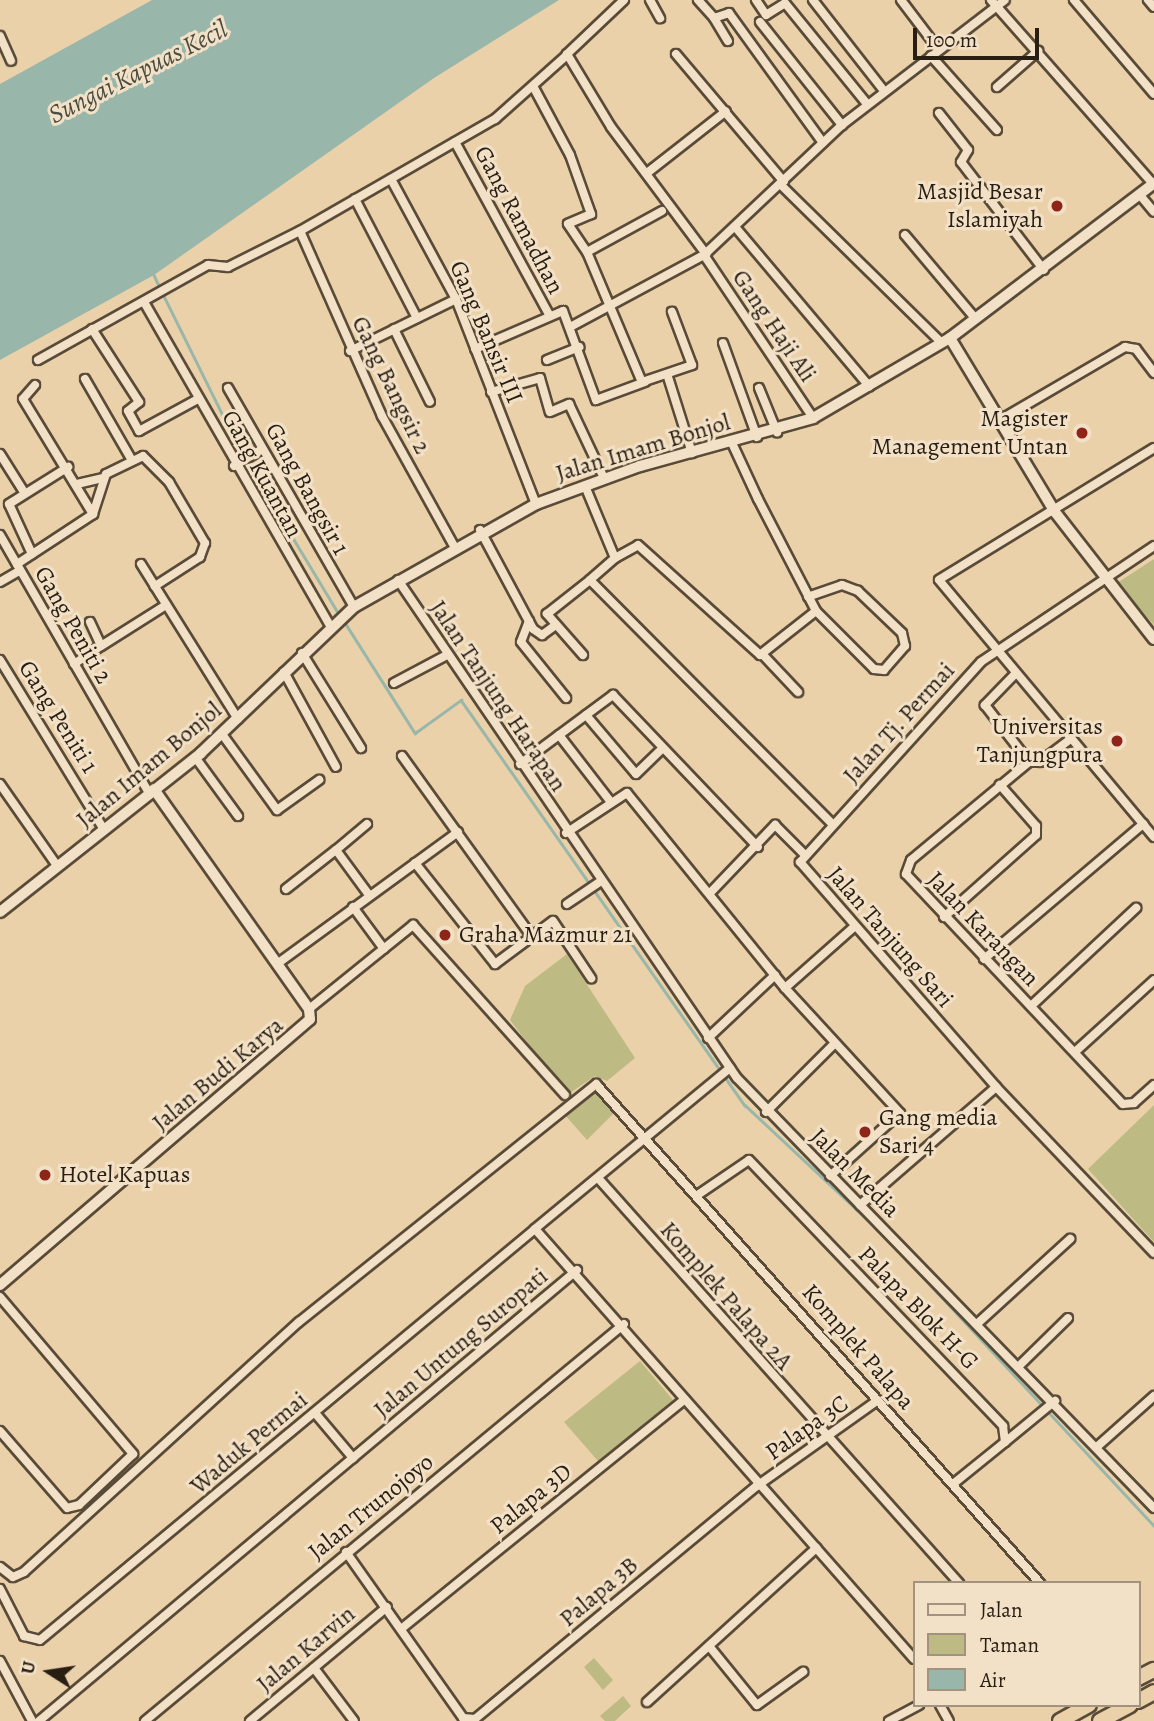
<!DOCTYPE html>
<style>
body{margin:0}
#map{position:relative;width:1154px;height:1721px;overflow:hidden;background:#ebd1a9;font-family:Alegreya,serif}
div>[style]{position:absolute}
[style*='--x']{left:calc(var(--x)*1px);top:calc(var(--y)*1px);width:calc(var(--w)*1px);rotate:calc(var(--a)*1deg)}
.green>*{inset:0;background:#bdba84}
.water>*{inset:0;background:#98b7aa}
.stream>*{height:2.5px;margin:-1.25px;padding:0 1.25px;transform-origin:1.25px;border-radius:1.25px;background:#98b7aa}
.roads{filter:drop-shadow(2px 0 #594b38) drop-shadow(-2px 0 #594b38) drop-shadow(0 2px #594b38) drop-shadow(0 -2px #594b38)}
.minor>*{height:8px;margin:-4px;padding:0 4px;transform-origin:4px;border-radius:4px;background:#f2e1c7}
.tertiary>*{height:10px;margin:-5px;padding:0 5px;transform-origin:5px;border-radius:5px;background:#f2e1c7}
.secondary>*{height:10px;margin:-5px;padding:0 5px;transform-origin:5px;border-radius:5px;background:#f2e1c7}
.trunk>*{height:14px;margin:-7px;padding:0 7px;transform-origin:7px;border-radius:7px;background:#ebd1a9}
.dots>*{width:19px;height:19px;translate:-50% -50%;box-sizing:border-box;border:4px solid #f2e1c7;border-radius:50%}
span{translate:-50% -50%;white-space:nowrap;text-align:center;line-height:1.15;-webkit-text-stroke:6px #f2e1c7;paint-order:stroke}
.poi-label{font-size:24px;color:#281e12}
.right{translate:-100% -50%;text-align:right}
.left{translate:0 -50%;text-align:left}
.street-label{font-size:24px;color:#281e12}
.water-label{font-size:26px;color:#4a4c40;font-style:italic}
.legend{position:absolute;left:913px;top:1581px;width:228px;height:126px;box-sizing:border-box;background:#f2e1c7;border:2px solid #a1937f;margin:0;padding:9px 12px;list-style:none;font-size:21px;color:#281e12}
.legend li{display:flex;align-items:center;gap:14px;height:35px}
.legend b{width:35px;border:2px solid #a1937f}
.north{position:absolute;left:14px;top:1637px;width:70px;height:70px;-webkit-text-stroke:5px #f2e1c7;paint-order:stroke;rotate:282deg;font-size:19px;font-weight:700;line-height:28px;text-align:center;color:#281e12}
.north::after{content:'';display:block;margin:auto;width:24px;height:32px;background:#281e12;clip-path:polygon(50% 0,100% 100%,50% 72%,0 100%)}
.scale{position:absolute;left:913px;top:28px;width:126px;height:32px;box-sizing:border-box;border:4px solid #281e12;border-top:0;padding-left:9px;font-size:21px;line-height:24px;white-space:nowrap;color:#281e12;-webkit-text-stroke:5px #f2e1c7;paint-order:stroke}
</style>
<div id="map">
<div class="green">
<div style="clip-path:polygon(1154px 559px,1154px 625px,1117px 583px)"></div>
<div style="clip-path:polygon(567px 954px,635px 1058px,607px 1081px,595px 1076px,567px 1095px,510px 1020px,525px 986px)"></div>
<div style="clip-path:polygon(598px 1089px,616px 1111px,587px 1140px,564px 1114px)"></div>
<div style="clip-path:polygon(1154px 1105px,1154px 1242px,1088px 1169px)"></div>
<div style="clip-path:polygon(640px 1361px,673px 1400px,598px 1461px,564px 1422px)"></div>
<div style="clip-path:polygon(594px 1658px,613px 1680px,603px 1690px,584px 1667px)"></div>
<div style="clip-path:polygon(623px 1696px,631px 1706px,615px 1721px,605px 1721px,600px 1716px)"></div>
</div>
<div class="water">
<div style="clip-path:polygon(152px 0,559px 0,434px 78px,154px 275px,0 360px,0 84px)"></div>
</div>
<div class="stream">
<div style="--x:154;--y:275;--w:14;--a:65"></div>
<div style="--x:163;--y:294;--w:174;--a:63.7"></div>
<div style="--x:240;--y:450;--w:194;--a:58.9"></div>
<div style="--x:344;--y:621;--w:133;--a:57.6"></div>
<div style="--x:415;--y:733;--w:57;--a:-35.7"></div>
<div style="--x:461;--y:700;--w:495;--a:55"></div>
<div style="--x:745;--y:1105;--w:190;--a:43.1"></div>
<div style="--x:884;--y:1235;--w:397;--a:47.1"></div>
</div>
<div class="roads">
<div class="minor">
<div style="--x:624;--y:0;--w:79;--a:136.5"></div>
<div style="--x:567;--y:54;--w:85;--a:58.9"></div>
<div style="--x:611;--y:127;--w:159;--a:53.2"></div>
<div style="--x:650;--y:0;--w:21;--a:61"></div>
<div style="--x:698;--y:0;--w:24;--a:48"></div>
<div style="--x:714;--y:18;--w:16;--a:-18"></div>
<div style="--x:729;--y:13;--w:160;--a:54.1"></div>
<div style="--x:756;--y:0;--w:18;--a:56"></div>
<div style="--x:766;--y:15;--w:22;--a:-32"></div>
<div style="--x:785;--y:3;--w:130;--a:50.9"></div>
<div style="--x:813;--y:0;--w:115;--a:52"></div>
<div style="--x:901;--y:0;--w:63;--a:52.8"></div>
<div style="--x:991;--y:0;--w:245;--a:48.6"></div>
<div style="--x:1074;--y:0;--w:123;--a:49.6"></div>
<div style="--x:1148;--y:0;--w:9;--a:49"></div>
<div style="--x:714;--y:18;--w:27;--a:59"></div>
<div style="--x:760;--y:22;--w:132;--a:51.5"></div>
<div style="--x:0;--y:36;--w:27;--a:66"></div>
<div style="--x:676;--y:54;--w:167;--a:49.8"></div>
<div style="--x:931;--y:56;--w:99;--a:48.3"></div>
<div style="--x:533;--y:86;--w:78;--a:61.8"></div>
<div style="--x:570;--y:155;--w:63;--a:70.4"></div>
<div style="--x:591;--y:214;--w:25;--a:157"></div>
<div style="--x:568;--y:224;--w:34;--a:56"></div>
<div style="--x:997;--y:87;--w:55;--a:-41.3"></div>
<div style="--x:939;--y:113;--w:47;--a:51.9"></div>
<div style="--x:968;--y:150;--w:14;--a:120"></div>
<div style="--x:961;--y:162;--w:136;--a:52.5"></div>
<div style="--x:455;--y:142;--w:198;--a:61.4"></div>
<div style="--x:647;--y:173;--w:100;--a:-38.1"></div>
<div style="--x:391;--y:179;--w:136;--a:61.6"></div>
<div style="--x:456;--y:299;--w:220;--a:68.7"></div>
<div style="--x:781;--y:185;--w:224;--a:44.5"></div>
<div style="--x:1139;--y:194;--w:23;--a:50"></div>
<div style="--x:355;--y:199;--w:134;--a:62.5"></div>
<div style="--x:662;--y:211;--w:85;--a:151.3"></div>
<div style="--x:587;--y:252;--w:141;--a:67.1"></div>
<div style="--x:642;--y:382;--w:53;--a:-18.8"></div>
<div style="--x:692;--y:365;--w:57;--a:-110.7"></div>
<div style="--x:736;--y:228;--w:207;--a:49.9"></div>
<div style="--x:905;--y:235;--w:109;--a:49.9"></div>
<div style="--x:704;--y:255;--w:196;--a:56.2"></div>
<div style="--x:144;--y:302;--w:374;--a:60.1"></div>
<div style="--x:572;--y:326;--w:150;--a:-28.3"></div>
<div style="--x:704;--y:255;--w:190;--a:-43.3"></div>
<div style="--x:842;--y:125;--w:205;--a:-37.5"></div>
<div style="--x:92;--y:329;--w:87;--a:57.2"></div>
<div style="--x:139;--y:402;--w:14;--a:141"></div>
<div style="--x:128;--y:411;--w:23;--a:61"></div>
<div style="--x:139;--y:431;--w:67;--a:-28.5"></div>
<div style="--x:394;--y:329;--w:81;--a:63.7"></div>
<div style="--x:723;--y:343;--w:100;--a:70.1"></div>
<div style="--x:475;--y:349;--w:96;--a:-23.4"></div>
<div style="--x:563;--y:311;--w:95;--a:69.7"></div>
<div style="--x:596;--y:400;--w:52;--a:-20.2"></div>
<div style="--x:350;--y:351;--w:118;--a:-26.1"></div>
<div style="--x:38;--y:360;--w:195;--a:-29.2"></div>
<div style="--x:208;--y:265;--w:20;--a:6"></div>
<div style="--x:228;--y:267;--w:80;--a:-26.6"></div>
<div style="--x:547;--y:360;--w:35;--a:-22"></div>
<div style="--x:668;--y:377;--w:80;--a:72.5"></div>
<div style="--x:85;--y:379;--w:90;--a:60"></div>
<div style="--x:35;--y:385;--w:18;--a:131"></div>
<div style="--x:23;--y:399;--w:135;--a:58.7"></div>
<div style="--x:228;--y:388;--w:253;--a:60.1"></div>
<div style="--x:759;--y:388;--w:48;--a:67.8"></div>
<div style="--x:491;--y:392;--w:51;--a:-15.9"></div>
<div style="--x:540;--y:378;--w:35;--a:74"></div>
<div style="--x:550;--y:412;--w:21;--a:-23"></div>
<div style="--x:569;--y:404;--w:82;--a:64.7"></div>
<div style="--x:1000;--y:420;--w:145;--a:-30.3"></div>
<div style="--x:1125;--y:347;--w:11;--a:10"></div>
<div style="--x:1136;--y:349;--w:30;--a:53"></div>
<div style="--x:732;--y:443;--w:62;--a:65.1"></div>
<div style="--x:758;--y:499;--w:126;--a:62.6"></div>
<div style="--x:816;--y:611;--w:82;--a:45"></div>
<div style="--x:874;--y:669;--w:10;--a:6"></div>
<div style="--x:884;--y:670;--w:32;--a:-49"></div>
<div style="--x:905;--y:646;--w:13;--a:-103"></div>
<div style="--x:902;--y:633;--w:61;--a:-136.3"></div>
<div style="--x:858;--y:591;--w:17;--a:-159"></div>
<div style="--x:842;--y:585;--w:36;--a:161"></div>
<div style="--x:1154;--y:448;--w:252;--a:148.5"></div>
<div style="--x:939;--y:580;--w:335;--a:50.1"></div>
<div style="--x:0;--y:454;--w:45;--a:57.7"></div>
<div style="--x:234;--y:466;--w:33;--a:-31"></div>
<div style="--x:77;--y:484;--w:27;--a:-13"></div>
<div style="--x:585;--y:486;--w:78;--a:67.4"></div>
<div style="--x:615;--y:558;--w:33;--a:139"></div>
<div style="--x:590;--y:580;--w:342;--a:45.2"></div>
<div style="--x:480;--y:530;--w:112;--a:61.8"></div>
<div style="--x:533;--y:629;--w:11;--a:34"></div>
<div style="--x:542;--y:635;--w:17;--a:-36"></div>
<div style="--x:0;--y:535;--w:34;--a:60"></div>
<div style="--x:454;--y:546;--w:149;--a:-119"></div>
<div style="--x:382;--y:416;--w:202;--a:-113.9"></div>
<div style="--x:300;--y:231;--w:225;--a:-29.9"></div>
<div style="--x:495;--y:119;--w:96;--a:-41.6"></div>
<div style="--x:1154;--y:546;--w:208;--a:146.2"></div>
<div style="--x:981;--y:662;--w:270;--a:132.1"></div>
<div style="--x:800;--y:862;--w:298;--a:48.9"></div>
<div style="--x:996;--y:1087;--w:229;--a:46.4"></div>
<div style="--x:32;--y:554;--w:55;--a:-114.7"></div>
<div style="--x:9;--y:504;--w:70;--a:-32.1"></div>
<div style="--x:615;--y:558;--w:26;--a:-29"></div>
<div style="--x:638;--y:545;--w:164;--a:42"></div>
<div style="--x:760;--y:655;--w:71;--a:-38.2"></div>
<div style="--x:141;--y:564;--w:183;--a:58"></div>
<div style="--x:398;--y:580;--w:602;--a:55.76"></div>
<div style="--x:737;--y:1078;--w:599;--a:45.88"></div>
<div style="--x:0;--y:582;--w:22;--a:-30"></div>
<div style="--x:529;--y:621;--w:22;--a:111"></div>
<div style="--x:521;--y:642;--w:72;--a:51.2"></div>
<div style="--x:90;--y:622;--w:26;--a:65"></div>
<div style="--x:101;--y:646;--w:77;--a:-32.2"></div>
<div style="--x:302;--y:653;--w:112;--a:58.2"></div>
<div style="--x:583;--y:655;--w:55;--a:-131.3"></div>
<div style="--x:547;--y:614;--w:55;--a:-38.3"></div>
<div style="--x:763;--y:655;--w:51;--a:46.6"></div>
<div style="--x:0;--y:660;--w:199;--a:58.5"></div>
<div style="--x:74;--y:664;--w:32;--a:-34"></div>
<div style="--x:284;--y:672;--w:108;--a:61.3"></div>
<div style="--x:1016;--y:673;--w:45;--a:134.1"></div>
<div style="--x:985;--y:705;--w:72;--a:52.3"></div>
<div style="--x:1029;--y:762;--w:153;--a:140.3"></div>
<div style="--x:911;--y:860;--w:15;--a:110"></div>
<div style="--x:906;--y:874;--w:316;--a:46.7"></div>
<div style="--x:1123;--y:1104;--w:11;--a:-5"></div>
<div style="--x:1134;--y:1103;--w:27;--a:-42"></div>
<div style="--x:394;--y:683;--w:58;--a:-27.9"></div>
<div style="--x:586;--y:715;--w:77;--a:49.7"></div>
<div style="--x:636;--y:774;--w:36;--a:-44"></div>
<div style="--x:222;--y:734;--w:94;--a:54.1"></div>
<div style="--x:277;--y:810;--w:52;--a:-35.5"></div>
<div style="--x:559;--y:735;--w:83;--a:52.3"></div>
<div style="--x:402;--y:756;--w:223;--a:54.3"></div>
<div style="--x:195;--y:757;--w:73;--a:53.9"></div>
<div style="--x:1029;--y:762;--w:11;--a:0"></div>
<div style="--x:1040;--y:762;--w:38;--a:-37"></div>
<div style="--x:520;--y:764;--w:116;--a:-36.6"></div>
<div style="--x:613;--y:695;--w:210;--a:46.4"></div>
<div style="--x:0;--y:784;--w:101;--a:55.1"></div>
<div style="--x:149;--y:793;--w:264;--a:-120"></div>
<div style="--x:17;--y:564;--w:91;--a:-33.3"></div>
<div style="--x:93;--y:514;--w:42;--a:-72"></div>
<div style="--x:106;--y:474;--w:41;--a:-25.9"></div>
<div style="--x:143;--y:456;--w:37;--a:45"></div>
<div style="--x:169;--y:482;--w:71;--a:59.5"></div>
<div style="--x:205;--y:543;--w:15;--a:110"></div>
<div style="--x:200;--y:557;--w:54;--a:147.2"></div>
<div style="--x:367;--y:824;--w:40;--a:140"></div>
<div style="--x:336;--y:850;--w:56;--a:53.7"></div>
<div style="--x:566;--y:833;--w:73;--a:-33.3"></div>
<div style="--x:627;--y:793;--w:251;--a:51"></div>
<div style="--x:785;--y:988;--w:170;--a:47.4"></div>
<div style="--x:900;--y:1113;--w:94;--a:138"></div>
<div style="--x:415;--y:863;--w:129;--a:51.6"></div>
<div style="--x:495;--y:964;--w:72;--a:-36.6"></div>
<div style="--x:553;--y:921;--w:69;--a:56.3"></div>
<div style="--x:286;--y:889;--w:63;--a:-38"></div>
<div style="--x:711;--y:892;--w:93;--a:-46.3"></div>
<div style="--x:775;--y:825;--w:41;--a:45"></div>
<div style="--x:567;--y:904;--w:40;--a:-34"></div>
<div style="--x:353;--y:907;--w:52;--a:53.6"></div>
<div style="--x:944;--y:917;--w:123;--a:-41.7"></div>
<div style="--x:1036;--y:835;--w:9;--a:-90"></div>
<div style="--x:1036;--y:826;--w:55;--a:-131.3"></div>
<div style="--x:984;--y:959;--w:209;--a:-40.3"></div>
<div style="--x:277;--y:964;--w:224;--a:-36.1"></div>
<div style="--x:785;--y:988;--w:92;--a:-41.5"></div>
<div style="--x:1031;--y:1006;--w:144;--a:-43"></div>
<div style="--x:309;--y:1009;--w:134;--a:-38.9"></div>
<div style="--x:413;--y:925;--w:228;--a:48.2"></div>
<div style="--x:708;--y:1038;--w:92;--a:-43.2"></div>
<div style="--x:1076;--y:1051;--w:105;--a:-42.3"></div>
<div style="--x:730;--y:1068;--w:253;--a:140.5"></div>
<div style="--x:535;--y:1229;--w:573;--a:48.61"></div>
<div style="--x:766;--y:1112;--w:95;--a:-45"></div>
<div style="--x:598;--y:1178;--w:543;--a:48.29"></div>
<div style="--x:699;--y:1194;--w:60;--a:-34.2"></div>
<div style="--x:749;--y:1160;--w:368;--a:46.3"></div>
<div style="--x:1003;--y:1426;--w:16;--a:83"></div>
<div style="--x:1005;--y:1442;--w:67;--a:141.1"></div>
<div style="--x:860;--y:1205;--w:180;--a:-40.9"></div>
<div style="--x:0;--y:1297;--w:206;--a:49.7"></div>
<div style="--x:133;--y:1454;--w:74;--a:136.6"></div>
<div style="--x:79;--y:1505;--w:12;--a:166"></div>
<div style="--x:67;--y:1508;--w:102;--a:-131"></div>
<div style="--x:978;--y:1323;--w:125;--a:-42.4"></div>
<div style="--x:1020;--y:1365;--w:67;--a:-44.4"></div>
<div style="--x:315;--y:1413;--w:59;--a:49.8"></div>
<div style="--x:1005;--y:1442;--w:65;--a:-39.4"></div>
<div style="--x:1099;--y:1445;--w:74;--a:-41.7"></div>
<div style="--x:346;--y:1552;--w:203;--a:54.8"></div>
<div style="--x:463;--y:1718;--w:12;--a:5"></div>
<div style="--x:475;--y:1719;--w:366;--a:-39.6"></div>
<div style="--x:757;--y:1486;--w:148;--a:-35.4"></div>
<div style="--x:0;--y:1567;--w:16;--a:38"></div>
<div style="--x:13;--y:1577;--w:12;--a:-24"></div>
<div style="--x:24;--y:1572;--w:372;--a:-42.3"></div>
<div style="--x:299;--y:1322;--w:381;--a:-38.7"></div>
<div style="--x:596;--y:1084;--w:668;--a:48.34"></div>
<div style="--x:0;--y:1589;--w:53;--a:62.9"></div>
<div style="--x:24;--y:1636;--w:16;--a:14"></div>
<div style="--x:40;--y:1640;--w:643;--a:-39.7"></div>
<div style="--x:401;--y:1629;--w:365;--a:-39"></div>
<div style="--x:709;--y:1646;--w:76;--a:50.9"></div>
<div style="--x:757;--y:1705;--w:57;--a:-35.7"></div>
<div style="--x:0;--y:1661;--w:68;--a:61.9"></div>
<div style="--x:314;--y:1668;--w:66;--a:53"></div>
<div style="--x:647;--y:1702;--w:229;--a:-42.3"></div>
<div style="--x:940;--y:1705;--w:18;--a:61"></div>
<div style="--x:39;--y:1721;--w:702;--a:-39.97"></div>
<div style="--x:145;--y:1721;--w:622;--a:-39.65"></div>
<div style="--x:250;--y:1721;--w:178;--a:-39.8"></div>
<div style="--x:889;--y:1721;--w:34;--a:-28"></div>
</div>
<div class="tertiary">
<div style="--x:950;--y:338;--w:203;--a:58.9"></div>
<div style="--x:1055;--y:512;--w:161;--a:52.1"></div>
<div style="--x:0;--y:1285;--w:408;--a:-40.6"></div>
<div style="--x:310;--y:1019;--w:10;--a:-96"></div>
<div style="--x:309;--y:1009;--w:269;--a:-125.2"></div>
</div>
<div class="secondary">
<div style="--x:0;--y:912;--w:256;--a:-38.3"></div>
<div style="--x:201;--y:753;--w:211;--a:-43.7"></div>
<div style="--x:354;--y:607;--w:209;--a:-29.5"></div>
<div style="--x:536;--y:504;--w:111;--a:-20.1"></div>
<div style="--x:640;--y:466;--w:180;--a:-15.5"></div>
<div style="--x:813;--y:418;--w:159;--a:-30.3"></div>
<div style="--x:950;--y:338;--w:256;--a:-37.2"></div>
</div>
<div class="trunk">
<div style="--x:1138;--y:1678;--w:18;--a:-27"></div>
<div style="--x:1138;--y:1701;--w:18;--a:-29"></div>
<div style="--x:1060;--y:1721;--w:33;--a:-29"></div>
<div style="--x:1100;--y:1721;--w:34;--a:-28"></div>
</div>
</div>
<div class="dots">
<div style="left:1057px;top:206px;background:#8f2418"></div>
<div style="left:1082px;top:433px;background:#8f2418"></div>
<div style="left:1117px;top:741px;background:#8f2418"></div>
<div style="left:445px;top:935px;background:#8f2418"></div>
<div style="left:865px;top:1132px;background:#8f2418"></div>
<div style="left:45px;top:1175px;background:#8f2418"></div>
</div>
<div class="poi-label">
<span class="right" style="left:1043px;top:206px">Masjid Besar<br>Islamiyah</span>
<span class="right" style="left:1068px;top:433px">Magister<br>Management Untan</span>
<span class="right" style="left:1103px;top:741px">Universitas<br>Tanjungpura</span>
<span class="left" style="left:459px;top:935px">Graha Mazmur 21</span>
<span class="left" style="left:879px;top:1132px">Gang media<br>Sari 4</span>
<span class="left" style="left:59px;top:1175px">Hotel Kapuas</span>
</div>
<div class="street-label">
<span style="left:519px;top:220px;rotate:62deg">Gang Ramadhan</span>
<span style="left:774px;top:326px;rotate:56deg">Gang Haji Ali</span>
<span style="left:486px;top:332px;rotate:67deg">Gang Bansir III</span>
<span style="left:391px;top:385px;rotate:64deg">Gang Bangsir 2</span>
<span style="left:643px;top:448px;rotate:-17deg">Jalan Imam Bonjol</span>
<span style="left:262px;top:474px;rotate:61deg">Gang Kuantan</span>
<span style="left:307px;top:489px;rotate:61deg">Gang Bangsir 1</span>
<span style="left:73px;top:625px;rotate:60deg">Gang Peniti 2</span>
<span style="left:498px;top:696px;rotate:56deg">Jalan Tanjung Harapan</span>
<span style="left:58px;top:717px;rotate:58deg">Gang Peniti 1</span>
<span style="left:899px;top:723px;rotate:-48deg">Jalan Tj. Permai</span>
<span style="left:149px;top:765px;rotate:-40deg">Jalan Imam Bonjol</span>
<span style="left:983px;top:929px;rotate:46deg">Jalan Karangan</span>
<span style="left:890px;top:937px;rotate:49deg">Jalan Tanjung Sari</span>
<span style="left:218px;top:1074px;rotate:-40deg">Jalan Budi Karya</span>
<span style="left:855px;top:1173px;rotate:45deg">Jalan Media</span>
<span style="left:726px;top:1296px;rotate:49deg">Komplek Palapa 2A</span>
<span style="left:918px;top:1308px;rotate:46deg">Palapa Blok H-G</span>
<span style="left:461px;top:1343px;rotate:-40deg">Jalan Untung Suropati</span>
<span style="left:858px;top:1347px;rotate:49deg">Komplek Palapa</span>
<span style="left:807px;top:1428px;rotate:-35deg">Palapa 3C</span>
<span style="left:249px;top:1443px;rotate:-40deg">Waduk Permai</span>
<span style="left:531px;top:1499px;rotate:-39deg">Palapa 3D</span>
<span style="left:371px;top:1507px;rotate:-39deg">Jalan Trunojoyo</span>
<span style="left:599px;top:1592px;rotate:-40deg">Palapa 3B</span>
<span style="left:306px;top:1649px;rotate:-40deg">Jalan Karvin</span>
</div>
<div class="water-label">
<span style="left:138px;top:72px;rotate:-27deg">Sungai Kapuas Kecil</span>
</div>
<ul class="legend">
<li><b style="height:9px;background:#f2e1c7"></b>Jalan</li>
<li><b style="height:19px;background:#bdba84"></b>Taman</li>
<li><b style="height:19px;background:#98b7aa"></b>Air</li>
</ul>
<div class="north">U</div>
<div class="scale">100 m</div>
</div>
